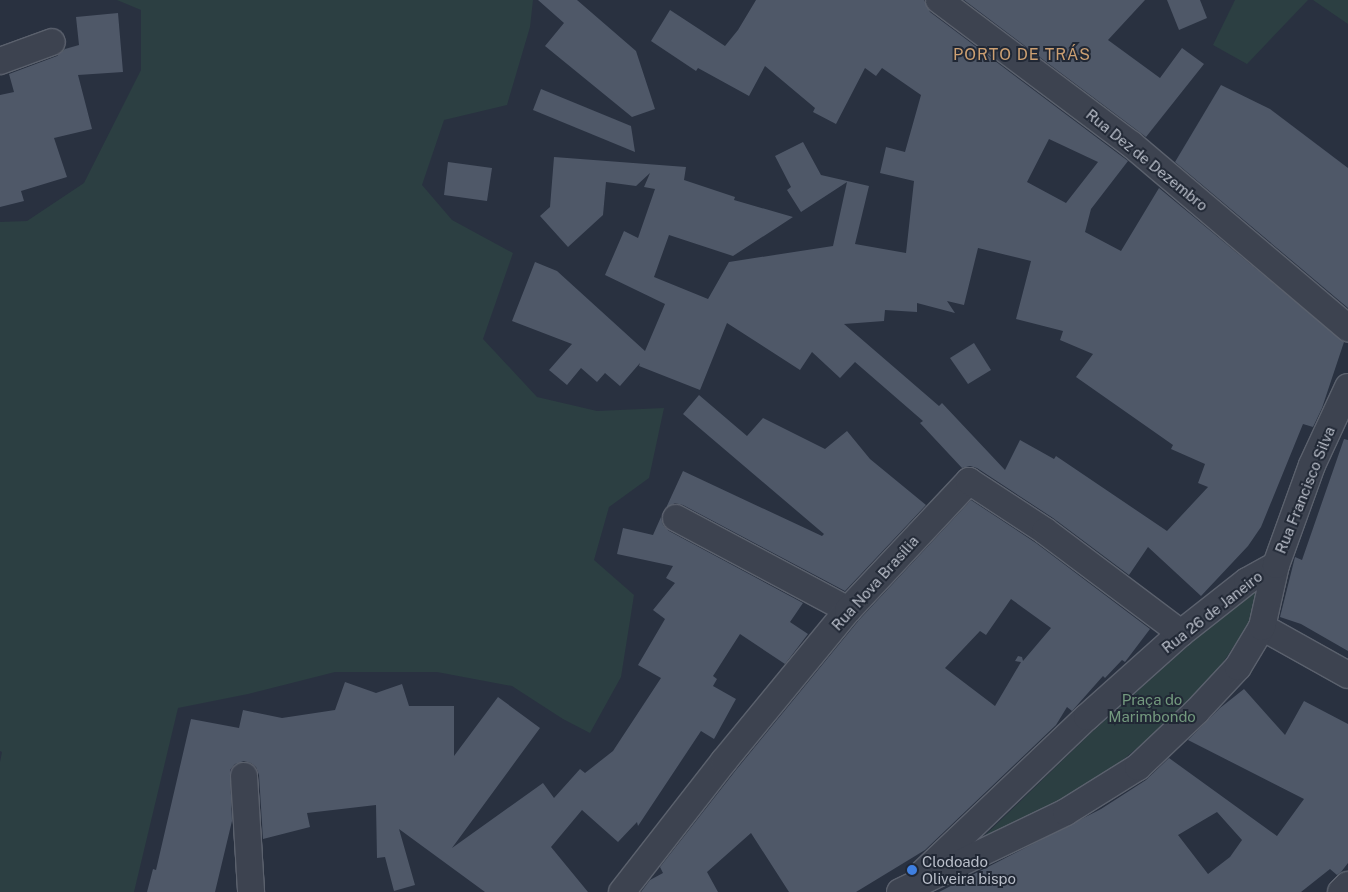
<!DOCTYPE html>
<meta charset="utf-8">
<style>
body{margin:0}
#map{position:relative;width:1348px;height:892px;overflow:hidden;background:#293140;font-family:"Public Sans",sans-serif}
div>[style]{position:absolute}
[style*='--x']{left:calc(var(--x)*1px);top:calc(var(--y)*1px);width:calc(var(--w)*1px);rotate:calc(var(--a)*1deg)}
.green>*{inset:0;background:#2c3f42}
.building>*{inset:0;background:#4f5868}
.roads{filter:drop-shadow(1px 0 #5b616d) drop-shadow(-1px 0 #5b616d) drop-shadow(0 1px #5b616d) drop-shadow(0 -1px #5b616d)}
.street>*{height:26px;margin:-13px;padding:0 13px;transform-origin:13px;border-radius:13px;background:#3d4350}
.dots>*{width:14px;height:14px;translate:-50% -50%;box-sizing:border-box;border:2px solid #212835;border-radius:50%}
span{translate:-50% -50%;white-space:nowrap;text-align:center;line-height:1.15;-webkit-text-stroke:4px #212835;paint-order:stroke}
.street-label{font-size:15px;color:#babfca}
.park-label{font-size:15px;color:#73997e}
.poi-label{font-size:15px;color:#babfca}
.left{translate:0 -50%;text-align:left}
.neighbourhood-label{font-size:16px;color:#cda072;letter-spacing:1px}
</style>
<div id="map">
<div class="green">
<div style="clip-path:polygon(117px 0,533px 0,530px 27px,507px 105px,444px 120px,422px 185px,452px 220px,513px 253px,483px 339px,537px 397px,597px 411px,664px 408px,649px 478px,609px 507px,594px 560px,634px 595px,621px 677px,590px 733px,563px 719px,512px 686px,437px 672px,335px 672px,248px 694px,178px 708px,134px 892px,0 892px,0 762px,2px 752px,0 751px,0 222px,27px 221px,84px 183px,141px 70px,141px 10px)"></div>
<div style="clip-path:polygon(1235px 0,1308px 0,1247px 64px,1213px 45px)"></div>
<div style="clip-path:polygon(1313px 0,1348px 0,1348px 24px)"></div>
<div style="clip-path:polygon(1262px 584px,1248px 625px,1208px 685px,1172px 719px,1090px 787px,976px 844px,1092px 732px,1226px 612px)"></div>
</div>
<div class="building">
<div style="clip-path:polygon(538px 0,577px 0,636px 51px,655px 109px,632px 117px,545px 46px,564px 23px)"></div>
<div style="clip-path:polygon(evenodd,756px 0,924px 0,930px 12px,1128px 161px,1091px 209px,1085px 232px,1121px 251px,1159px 188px,1344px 342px,1322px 408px,1313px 427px,1303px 424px,1261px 527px,1248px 546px,1201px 596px,1148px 547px,1129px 575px,1053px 518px,977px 468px,970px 466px,962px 468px,920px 423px,923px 421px,855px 362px,840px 378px,812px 352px,800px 370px,727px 323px,700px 390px,639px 366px,640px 363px,620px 386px,605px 373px,597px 382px,581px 368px,567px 385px,549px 370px,572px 344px,512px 321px,535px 262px,557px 271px,645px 351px,665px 304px,605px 275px,624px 231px,638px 238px,655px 189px,644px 187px,650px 173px,636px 186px,606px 182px,603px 215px,568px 247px,540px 216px,550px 207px,554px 157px,686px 167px,684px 180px,735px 197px,734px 200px,793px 217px,733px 256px,669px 235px,654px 277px,708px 299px,729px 262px,833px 246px,847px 182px,801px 212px,787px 190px,791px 187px,775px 156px,803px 142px,821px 175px,869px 186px,855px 244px,906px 253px,914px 181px,880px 173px,886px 147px,905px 152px,921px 95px,882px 68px,876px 76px,865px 68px,836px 124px,813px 112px,815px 108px,765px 66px,749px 96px,698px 68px,696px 71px,651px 41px,670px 10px,725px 46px,738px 30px,756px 0,1049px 139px,1098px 162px,1066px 203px,1027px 182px,1049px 139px,756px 0,978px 248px,1031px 261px,1016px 319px,1063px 331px,1060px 340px,1093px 354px,1076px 377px,1173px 445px,1171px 449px,1205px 464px,1198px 483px,1208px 487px,1167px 531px,1056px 456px,1054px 459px,1020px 440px,1005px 470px,942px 403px,939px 406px,844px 324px,884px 321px,885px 310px,917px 312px,917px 303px,955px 313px,947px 301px,964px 305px,978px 248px)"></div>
<div style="clip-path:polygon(964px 0,1145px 0,1108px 40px,1160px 78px,1182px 48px,1204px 64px,1146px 137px)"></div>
<div style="clip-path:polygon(1167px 0,1200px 0,1207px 18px,1179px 30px)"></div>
<div style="clip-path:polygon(118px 13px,123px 72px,78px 75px,92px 129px,54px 138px,67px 177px,21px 191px,24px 201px,0 207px,0 95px,14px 92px,9px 74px,57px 56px,65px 49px,79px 45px,76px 17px)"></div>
<div style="clip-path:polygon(1221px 85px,1270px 109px,1348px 168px,1348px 308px,1175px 162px)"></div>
<div style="clip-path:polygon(541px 89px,631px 126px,635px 152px,533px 110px)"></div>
<div style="clip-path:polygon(448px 162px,492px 168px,487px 201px,444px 195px)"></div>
<div style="clip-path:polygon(974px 343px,991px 370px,968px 384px,950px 358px)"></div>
<div style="clip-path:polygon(699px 395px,747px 436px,763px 418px,825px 449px,847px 431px,870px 459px,926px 505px,845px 591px,683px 505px,675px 503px,666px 508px,683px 471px,822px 536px,824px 534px,683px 414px)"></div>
<div style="clip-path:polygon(1344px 439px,1348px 440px,1348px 651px,1301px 624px,1280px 617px,1295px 557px,1302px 560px)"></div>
<div style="clip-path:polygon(evenodd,971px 500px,1036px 543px,1150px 629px,1125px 662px,1122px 660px,1105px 678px,1103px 676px,1072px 711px,1067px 707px,1056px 725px,925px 850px,856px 892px,789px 892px,751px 833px,707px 872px,718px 892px,641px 892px,650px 880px,663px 873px,660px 867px,736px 770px,859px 620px,971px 500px,1011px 599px,1051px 628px,1023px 661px,1022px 657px,1018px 656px,1015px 661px,1021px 662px,995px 706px,945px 668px,980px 631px,986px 635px,1011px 599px)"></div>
<div style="clip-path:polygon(661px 517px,663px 525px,669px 531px,803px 603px,790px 622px,808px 634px,785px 664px,740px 634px,713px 676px,717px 679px,713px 686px,736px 699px,714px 739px,701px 731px,638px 826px,637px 822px,618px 842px,582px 810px,551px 847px,588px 892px,485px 892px,399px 829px,415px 885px,394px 891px,385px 857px,377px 858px,376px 805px,307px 813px,310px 827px,263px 839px,259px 775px,256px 767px,251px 763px,244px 761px,235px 764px,230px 770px,232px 821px,215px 892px,147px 892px,153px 869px,156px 870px,191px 719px,239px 728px,243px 710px,282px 718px,335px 710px,345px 682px,376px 693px,402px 684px,409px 706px,454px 706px,454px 756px,498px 697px,540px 728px,452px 848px,543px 783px,554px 798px,580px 769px,585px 773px,613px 751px,661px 678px,638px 665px,665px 619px,653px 610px,675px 583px,666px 578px,673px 566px,617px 554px,623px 528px,653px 535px)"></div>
<div style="clip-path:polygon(evenodd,1244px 689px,1285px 735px,1304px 701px,1348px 724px,1348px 863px,1341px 872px,1337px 875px,1330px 869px,1301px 892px,939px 892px,1101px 809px,1146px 780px,1169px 758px,1277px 836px,1304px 799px,1188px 740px,1220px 708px,1244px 689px,1217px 812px,1242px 840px,1230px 857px,1208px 874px,1178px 835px,1217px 812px)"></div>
</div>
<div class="roads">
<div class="street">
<div style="--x:939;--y:0;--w:240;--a:36.9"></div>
<div style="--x:1131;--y:144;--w:285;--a:40.3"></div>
<div style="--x:0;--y:61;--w:55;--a:-20.1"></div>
<div style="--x:676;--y:518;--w:195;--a:28.1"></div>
<div style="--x:1262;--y:627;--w:98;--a:29.2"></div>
<div style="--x:244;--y:776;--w:116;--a:86.5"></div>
<div style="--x:923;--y:873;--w:226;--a:-43.6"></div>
<div style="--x:1087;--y:717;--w:126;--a:-41.8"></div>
<div style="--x:1181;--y:633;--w:84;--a:-38.2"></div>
<div style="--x:1247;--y:581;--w:33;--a:-29"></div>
<div style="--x:622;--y:892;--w:166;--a:-52.1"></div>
<div style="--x:724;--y:761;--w:195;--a:-50.6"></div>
<div style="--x:848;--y:610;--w:177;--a:-46.8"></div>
<div style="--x:969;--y:481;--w:91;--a:33.3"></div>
<div style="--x:1045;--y:531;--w:170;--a:36.9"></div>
<div style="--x:900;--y:892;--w:184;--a:-25.7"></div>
<div style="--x:1066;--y:812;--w:85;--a:-32"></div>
<div style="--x:1138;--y:767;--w:81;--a:-43.5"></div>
<div style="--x:1197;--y:711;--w:60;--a:-47"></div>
<div style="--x:1238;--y:667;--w:47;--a:-59"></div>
<div style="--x:1262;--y:627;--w:64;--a:-77.3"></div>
<div style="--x:1276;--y:565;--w:106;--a:-70.2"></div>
<div style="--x:1312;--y:465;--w:86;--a:-65.2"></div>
<div style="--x:1341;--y:892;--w:10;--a:-45"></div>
</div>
</div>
<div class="dots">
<div style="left:912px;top:870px;background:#3f7fe0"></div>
</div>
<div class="street-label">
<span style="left:1147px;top:160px;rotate:39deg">Rua Dez de Dezembro</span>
<span style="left:1305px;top:490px;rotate:-68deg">Rua Francisco Silva</span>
<span style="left:875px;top:583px;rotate:-48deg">Rua Nova Brasília</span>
<span style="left:1212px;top:612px;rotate:-38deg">Rua 26 de Janeiro</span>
</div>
<div class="park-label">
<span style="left:1152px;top:708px">Praça do<br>Marimbondo</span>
</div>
<div class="poi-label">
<span class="left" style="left:922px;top:870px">Clodoado<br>Oliveira bispo</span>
</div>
<div class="neighbourhood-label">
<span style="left:1022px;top:55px">PORTO DE TRÁS</span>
</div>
</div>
